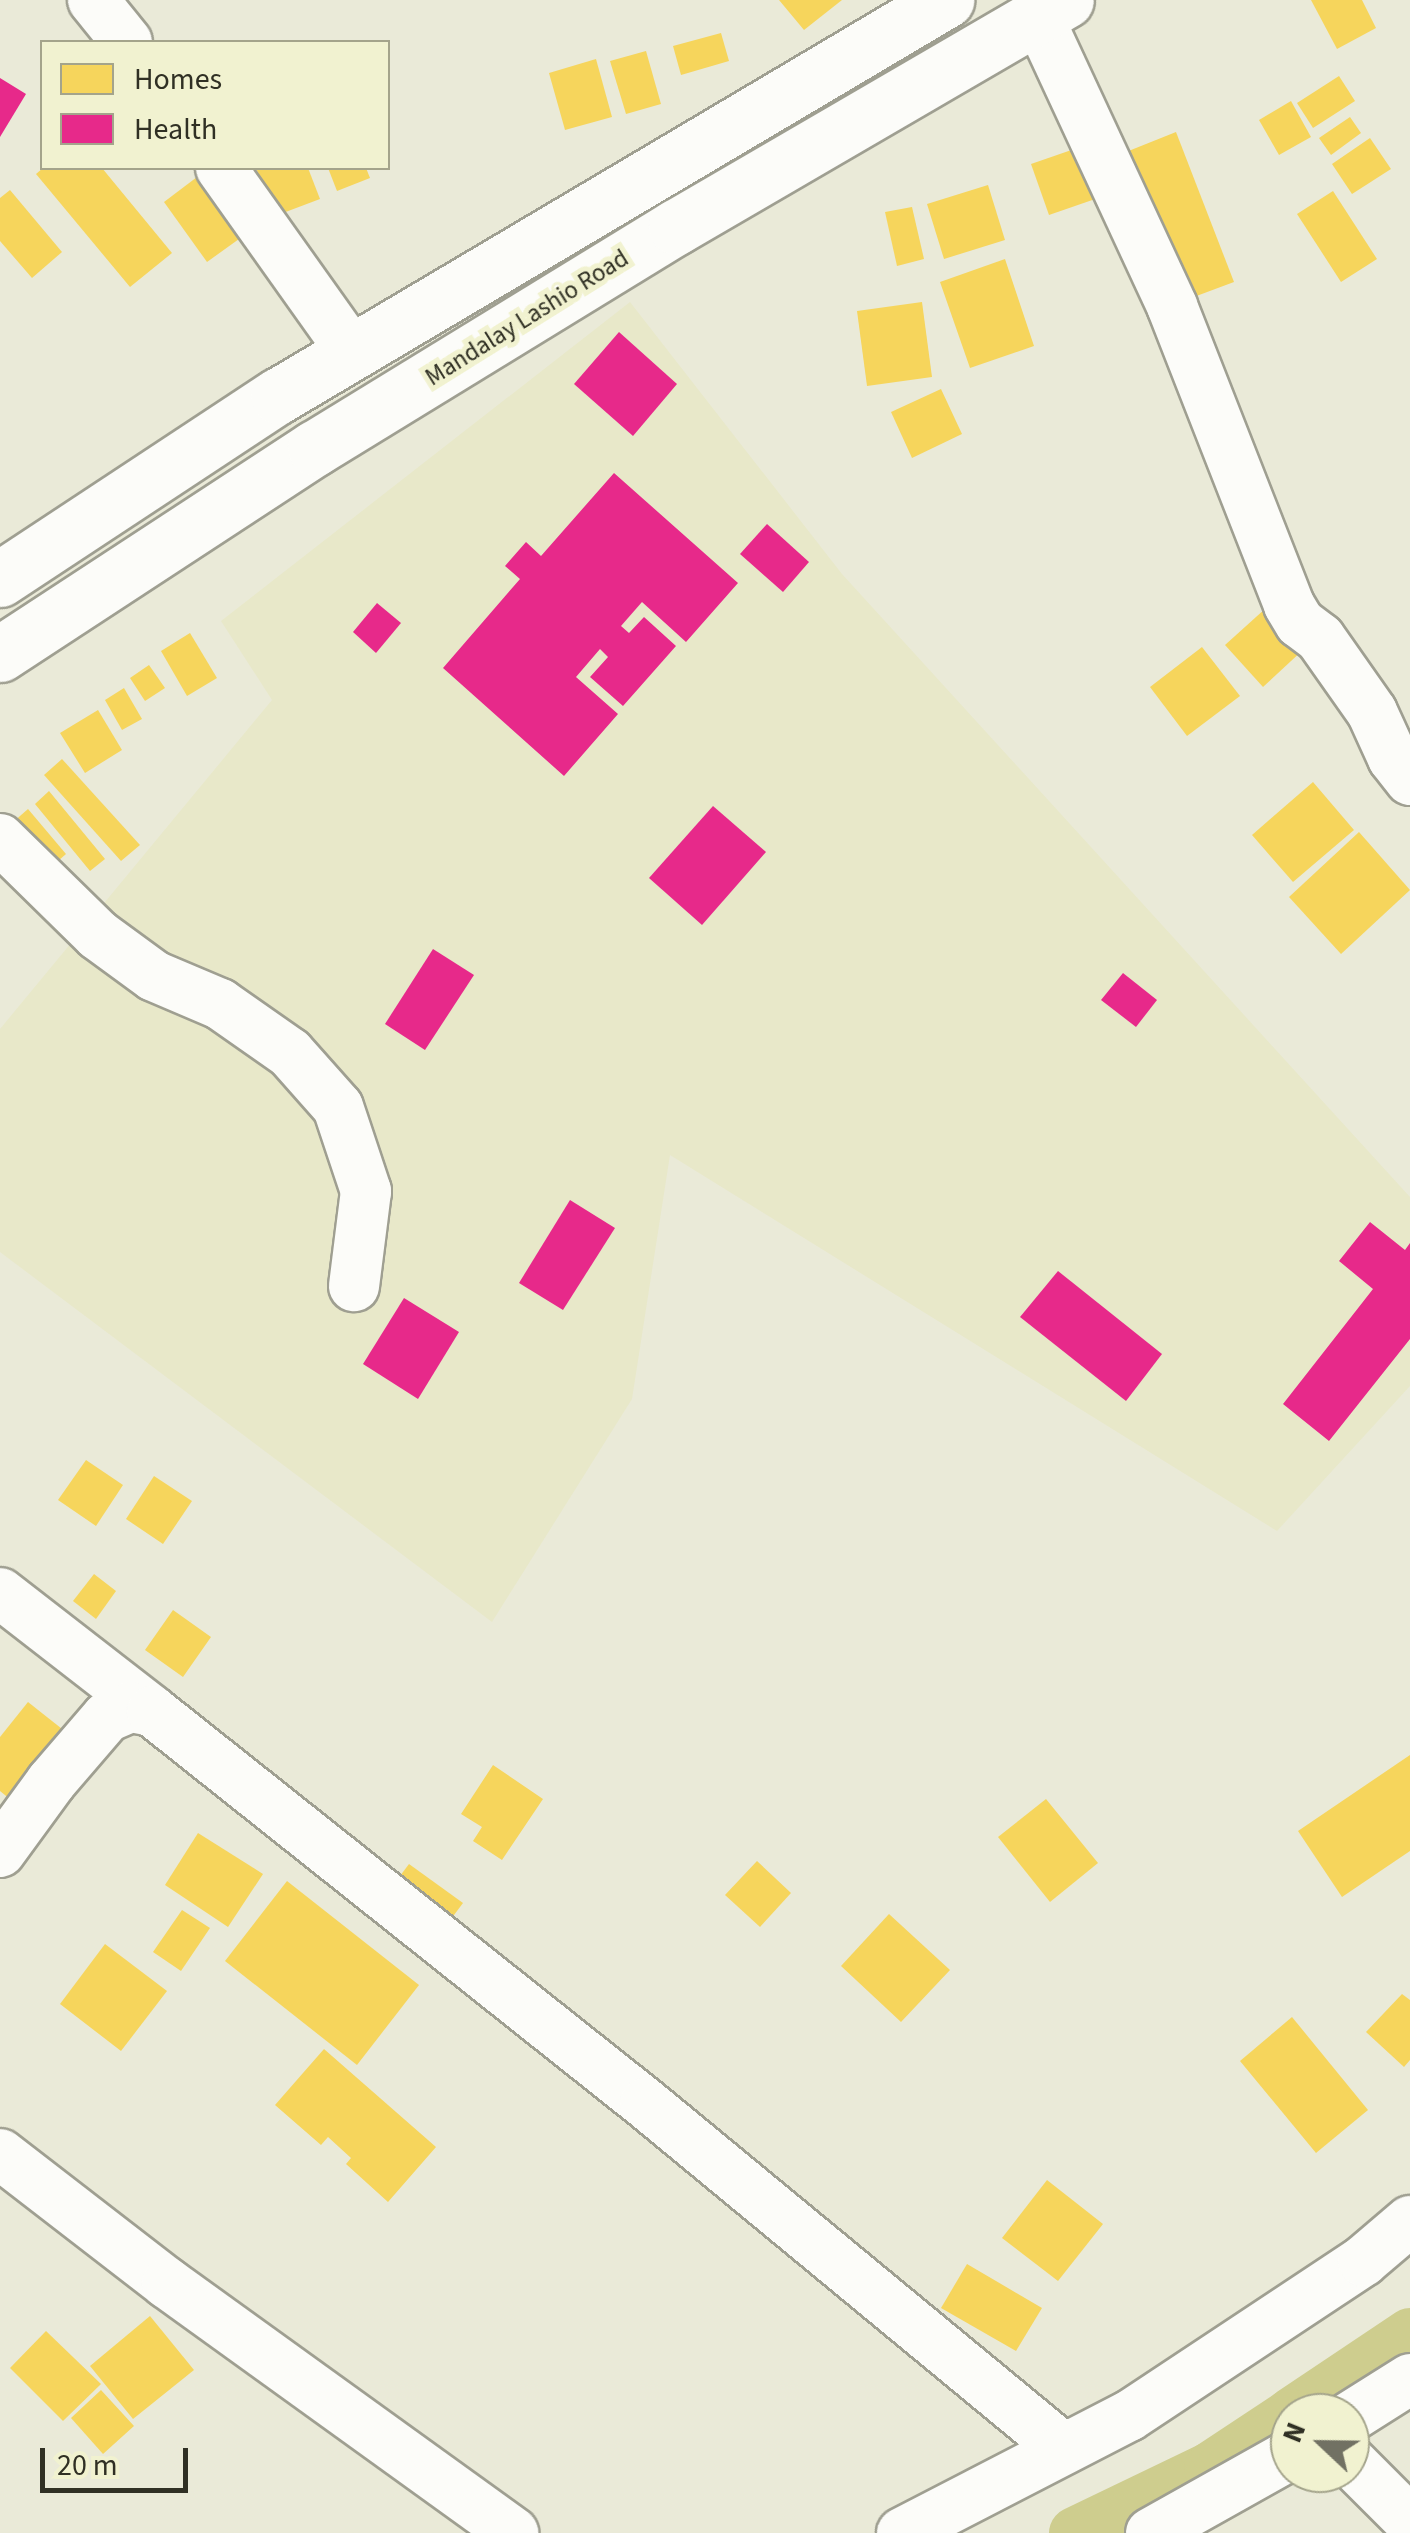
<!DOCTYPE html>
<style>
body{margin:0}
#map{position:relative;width:1410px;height:2533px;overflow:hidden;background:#eaead8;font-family:"Source Sans 3",sans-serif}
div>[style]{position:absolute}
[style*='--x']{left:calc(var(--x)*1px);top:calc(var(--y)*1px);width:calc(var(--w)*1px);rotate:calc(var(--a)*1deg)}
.built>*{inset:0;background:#e8e8c9}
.homes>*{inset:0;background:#f6d55c}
.health>*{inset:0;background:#e7298a}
.canal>*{height:52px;margin:-26px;padding:0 26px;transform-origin:26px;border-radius:26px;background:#cecd8e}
.roads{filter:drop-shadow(2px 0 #9f9f91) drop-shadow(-2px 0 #9f9f91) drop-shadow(0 2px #9f9f91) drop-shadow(0 -2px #9f9f91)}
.minor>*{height:50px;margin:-25px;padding:0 25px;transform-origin:25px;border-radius:25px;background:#fcfcf9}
.trunk>*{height:55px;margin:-27.5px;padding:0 27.5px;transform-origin:27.5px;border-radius:27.5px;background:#fcfcf9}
span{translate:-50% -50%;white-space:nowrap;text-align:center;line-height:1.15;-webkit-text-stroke:10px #f1f2d0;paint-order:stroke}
.street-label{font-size:25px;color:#303024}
.legend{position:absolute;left:40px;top:40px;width:350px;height:130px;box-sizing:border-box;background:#f1f2d0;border:2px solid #a4a48b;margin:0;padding:12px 18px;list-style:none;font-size:30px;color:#303024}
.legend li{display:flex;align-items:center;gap:20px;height:50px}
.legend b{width:50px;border:2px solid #a4a48b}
.north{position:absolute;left:1270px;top:2393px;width:100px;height:100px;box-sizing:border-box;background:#f1f2d0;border:2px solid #a4a48b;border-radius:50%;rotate:292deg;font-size:28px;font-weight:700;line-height:40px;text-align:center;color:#303024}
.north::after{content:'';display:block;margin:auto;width:35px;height:45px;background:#717163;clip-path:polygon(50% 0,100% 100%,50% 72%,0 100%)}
.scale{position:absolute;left:40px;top:2448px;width:148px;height:45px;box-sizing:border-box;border:5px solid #303024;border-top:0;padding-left:12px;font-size:30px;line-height:35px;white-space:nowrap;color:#303024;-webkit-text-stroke:8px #f1f2d0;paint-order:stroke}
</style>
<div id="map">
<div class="built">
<div style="clip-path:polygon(630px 302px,842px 574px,1410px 1197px,1410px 1386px,1277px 1531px,670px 1155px,632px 1399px,492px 1622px,0 1252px,0 1029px,272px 700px,221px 621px)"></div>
</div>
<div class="homes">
<div style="clip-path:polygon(779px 0,842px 0,804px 30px)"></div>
<div style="clip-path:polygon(1311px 0,1362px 0,1376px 28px,1337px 49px)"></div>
<div style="clip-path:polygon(721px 33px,729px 61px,681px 75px,673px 46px)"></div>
<div style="clip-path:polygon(646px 51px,661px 104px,626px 114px,610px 61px)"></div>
<div style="clip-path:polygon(596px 59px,612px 117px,565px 130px,549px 73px)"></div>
<div style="clip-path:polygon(1339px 76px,1355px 101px,1313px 128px,1297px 103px)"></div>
<div style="clip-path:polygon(1291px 101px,1311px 137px,1279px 155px,1259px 120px)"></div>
<div style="clip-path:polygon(1350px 117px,1361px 133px,1331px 155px,1319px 138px)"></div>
<div style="clip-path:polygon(1176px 132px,1234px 282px,1183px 301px,1126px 152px)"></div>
<div style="clip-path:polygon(1370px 138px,1391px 169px,1352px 194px,1332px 164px)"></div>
<div style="clip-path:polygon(1083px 146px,1101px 197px,1049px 215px,1031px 164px)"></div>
<div style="clip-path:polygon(43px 168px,102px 168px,172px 253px,130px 287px,36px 174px)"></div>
<div style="clip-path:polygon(256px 168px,308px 168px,320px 199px,275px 216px)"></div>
<div style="clip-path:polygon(328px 168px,366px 168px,370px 178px,337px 191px)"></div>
<div style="clip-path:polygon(201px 174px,246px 234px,207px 262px,164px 202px)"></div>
<div style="clip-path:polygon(988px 185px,1005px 240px,944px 259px,927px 204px)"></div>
<div style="clip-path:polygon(10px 190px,62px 252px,32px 278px,0 241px,0 198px)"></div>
<div style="clip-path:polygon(1333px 191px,1377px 259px,1341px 282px,1297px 214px)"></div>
<div style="clip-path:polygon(912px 207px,924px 259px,897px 266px,885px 212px)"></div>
<div style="clip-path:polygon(1005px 259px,1034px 346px,970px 368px,940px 282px)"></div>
<div style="clip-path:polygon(922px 302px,932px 377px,867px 386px,857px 311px)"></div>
<div style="clip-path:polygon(941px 389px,962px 434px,912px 458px,891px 412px)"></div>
<div style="clip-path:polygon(1266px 608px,1304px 649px,1263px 687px,1225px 645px)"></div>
<div style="clip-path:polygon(190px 633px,217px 678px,187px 696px,161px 651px)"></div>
<div style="clip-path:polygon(1202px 647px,1240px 696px,1187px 736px,1150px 687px)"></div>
<div style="clip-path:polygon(149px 665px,165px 688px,145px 701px,130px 678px)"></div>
<div style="clip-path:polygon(124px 688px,142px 719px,122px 730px,105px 700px)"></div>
<div style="clip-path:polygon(98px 710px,122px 750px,85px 773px,60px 733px)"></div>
<div style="clip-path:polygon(62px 759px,140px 845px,121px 861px,44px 775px)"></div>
<div style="clip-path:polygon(1313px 782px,1354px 830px,1293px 882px,1252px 835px)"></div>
<div style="clip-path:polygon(49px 791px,105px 859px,90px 871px,35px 804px)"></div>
<div style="clip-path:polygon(28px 809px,66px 854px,50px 868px,12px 823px)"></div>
<div style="clip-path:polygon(1359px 832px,1410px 890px,1341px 954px,1289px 897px)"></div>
<div style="clip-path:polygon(86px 1460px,123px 1485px,96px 1526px,58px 1500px)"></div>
<div style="clip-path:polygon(154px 1476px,192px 1501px,163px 1544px,126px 1519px)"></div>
<div style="clip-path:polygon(94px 1574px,116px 1591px,96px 1619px,73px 1601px)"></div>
<div style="clip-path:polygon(173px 1610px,211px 1637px,183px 1677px,145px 1650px)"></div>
<div style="clip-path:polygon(28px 1702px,76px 1740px,22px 1809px,0 1791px,0 1737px)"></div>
<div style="clip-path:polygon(1410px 1755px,1410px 1851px,1342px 1897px,1298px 1831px)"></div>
<div style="clip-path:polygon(493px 1765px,543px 1799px,502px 1860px,473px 1841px,482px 1827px,461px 1814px)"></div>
<div style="clip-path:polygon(1046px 1799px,1098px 1863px,1050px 1902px,998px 1837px)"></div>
<div style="clip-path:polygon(198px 1833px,263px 1874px,228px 1927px,165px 1885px)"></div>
<div style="clip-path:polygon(757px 1861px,791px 1893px,760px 1927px,725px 1895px)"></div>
<div style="clip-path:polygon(409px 1864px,463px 1903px,445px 1927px,391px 1888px)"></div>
<div style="clip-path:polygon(287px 1881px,419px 1985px,357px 2065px,225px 1961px)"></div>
<div style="clip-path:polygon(182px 1910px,210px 1928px,181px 1971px,153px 1952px)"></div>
<div style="clip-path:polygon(889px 1914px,950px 1970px,901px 2022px,841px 1966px)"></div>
<div style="clip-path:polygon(105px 1944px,167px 1991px,121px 2051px,60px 2004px)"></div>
<div style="clip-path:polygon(1402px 1994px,1410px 2000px,1410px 2060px,1404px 2067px,1366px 2032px)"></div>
<div style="clip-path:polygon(1292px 2017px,1368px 2110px,1316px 2153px,1240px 2061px)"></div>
<div style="clip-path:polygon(324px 2049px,436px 2147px,388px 2202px,346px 2164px,351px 2158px,328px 2137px,321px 2145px,275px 2105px)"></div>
<div style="clip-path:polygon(1047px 2180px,1103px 2224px,1058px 2281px,1002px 2238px)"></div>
<div style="clip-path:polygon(967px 2264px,1042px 2308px,1016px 2351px,941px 2308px)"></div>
<div style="clip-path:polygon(150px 2316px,194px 2370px,133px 2419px,90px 2366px)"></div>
<div style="clip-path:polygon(46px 2331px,101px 2384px,63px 2421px,10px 2368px)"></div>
<div style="clip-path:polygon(101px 2390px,134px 2426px,103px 2454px,71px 2418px)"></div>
</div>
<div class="health">
<div style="clip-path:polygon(0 78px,26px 94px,0 137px)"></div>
<div style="clip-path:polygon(619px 332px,677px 384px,633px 436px,574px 384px)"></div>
<div style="clip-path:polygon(614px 473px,738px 583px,686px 642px,642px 602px,621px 626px,629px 633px,644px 617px,676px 646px,623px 706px,590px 677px,608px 657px,600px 649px,576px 677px,618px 714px,564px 776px,443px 668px,520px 579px,505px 566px,526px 542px,541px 556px)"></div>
<div style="clip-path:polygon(767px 524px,809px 562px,783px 592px,740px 554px)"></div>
<div style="clip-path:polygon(377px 603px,401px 623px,376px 653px,353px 632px)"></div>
<div style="clip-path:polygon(713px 806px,766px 852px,702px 925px,649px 878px)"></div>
<div style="clip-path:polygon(433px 949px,474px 975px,425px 1050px,385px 1024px)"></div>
<div style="clip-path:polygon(1123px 973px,1157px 1000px,1136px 1027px,1101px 1000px)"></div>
<div style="clip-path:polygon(570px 1200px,615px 1228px,563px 1310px,519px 1283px)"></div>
<div style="clip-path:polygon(1370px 1222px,1405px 1250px,1410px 1243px,1410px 1339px,1329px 1441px,1283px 1404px,1373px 1289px,1339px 1261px)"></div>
<div style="clip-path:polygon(1058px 1271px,1162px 1354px,1126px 1401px,1020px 1317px)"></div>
<div style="clip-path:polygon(404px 1298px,459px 1332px,418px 1399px,363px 1364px)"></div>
</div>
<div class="canal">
<div style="--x:1292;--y:2413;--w:142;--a:-33.8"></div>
<div style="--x:1075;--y:2533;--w:150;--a:-25.7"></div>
<div style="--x:1210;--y:2468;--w:96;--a:-33.5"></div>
</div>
<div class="roads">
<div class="minor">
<div style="--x:93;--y:0;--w:54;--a:51"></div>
<div style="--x:1038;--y:17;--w:319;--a:65.1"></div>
<div style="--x:1172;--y:306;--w:321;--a:68.6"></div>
<div style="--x:1289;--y:605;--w:21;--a:59"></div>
<div style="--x:1300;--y:623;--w:25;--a:37"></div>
<div style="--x:1320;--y:638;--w:90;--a:54.9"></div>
<div style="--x:1372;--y:712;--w:51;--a:65.5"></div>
<div style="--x:1393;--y:758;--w:28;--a:52"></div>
<div style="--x:221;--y:168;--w:226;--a:54.6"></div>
<div style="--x:0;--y:839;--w:137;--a:44.4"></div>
<div style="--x:98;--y:935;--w:69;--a:36.2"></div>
<div style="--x:154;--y:976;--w:72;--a:23"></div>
<div style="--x:220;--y:1004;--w:85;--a:35"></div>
<div style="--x:290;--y:1053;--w:72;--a:48.4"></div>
<div style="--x:338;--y:1107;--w:89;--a:71.6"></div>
<div style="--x:366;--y:1191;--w:96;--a:97.2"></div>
<div style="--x:0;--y:1593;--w:192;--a:37.8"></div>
<div style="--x:0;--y:1852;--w:87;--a:-53.9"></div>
<div style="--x:51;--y:1782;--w:86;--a:-49.3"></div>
<div style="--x:107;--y:1717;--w:26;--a:-23"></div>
<div style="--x:131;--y:1707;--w:21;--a:11"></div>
<div style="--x:152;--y:1711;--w:630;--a:38.49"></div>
<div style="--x:645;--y:2103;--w:543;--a:39.55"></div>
<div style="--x:0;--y:2154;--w:211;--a:37.7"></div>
<div style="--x:167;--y:2283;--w:427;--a:35.8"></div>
<div style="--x:1350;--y:2417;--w:71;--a:-32.3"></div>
<div style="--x:1350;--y:2461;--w:85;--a:45"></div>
<div style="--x:902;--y:2533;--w:255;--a:-27.3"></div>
<div style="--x:1129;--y:2416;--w:281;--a:-33.5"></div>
<div style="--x:1363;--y:2261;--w:62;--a:-40.4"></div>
<div style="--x:1151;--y:2533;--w:159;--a:-29.3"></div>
</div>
<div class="trunk">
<div style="--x:0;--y:579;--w:333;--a:-33.4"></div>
<div style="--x:278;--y:396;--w:777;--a:-30.66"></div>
<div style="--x:0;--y:654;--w:376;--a:-33.2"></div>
<div style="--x:315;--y:448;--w:423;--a:-31.5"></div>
<div style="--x:676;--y:227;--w:451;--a:-30.2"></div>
</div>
</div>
<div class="street-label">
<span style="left:527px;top:318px;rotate:-32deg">Mandalay Lashio Road</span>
</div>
<ul class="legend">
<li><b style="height:28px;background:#f6d55c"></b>Homes</li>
<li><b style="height:28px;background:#e7298a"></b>Health</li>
</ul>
<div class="north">N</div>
<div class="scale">20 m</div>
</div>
